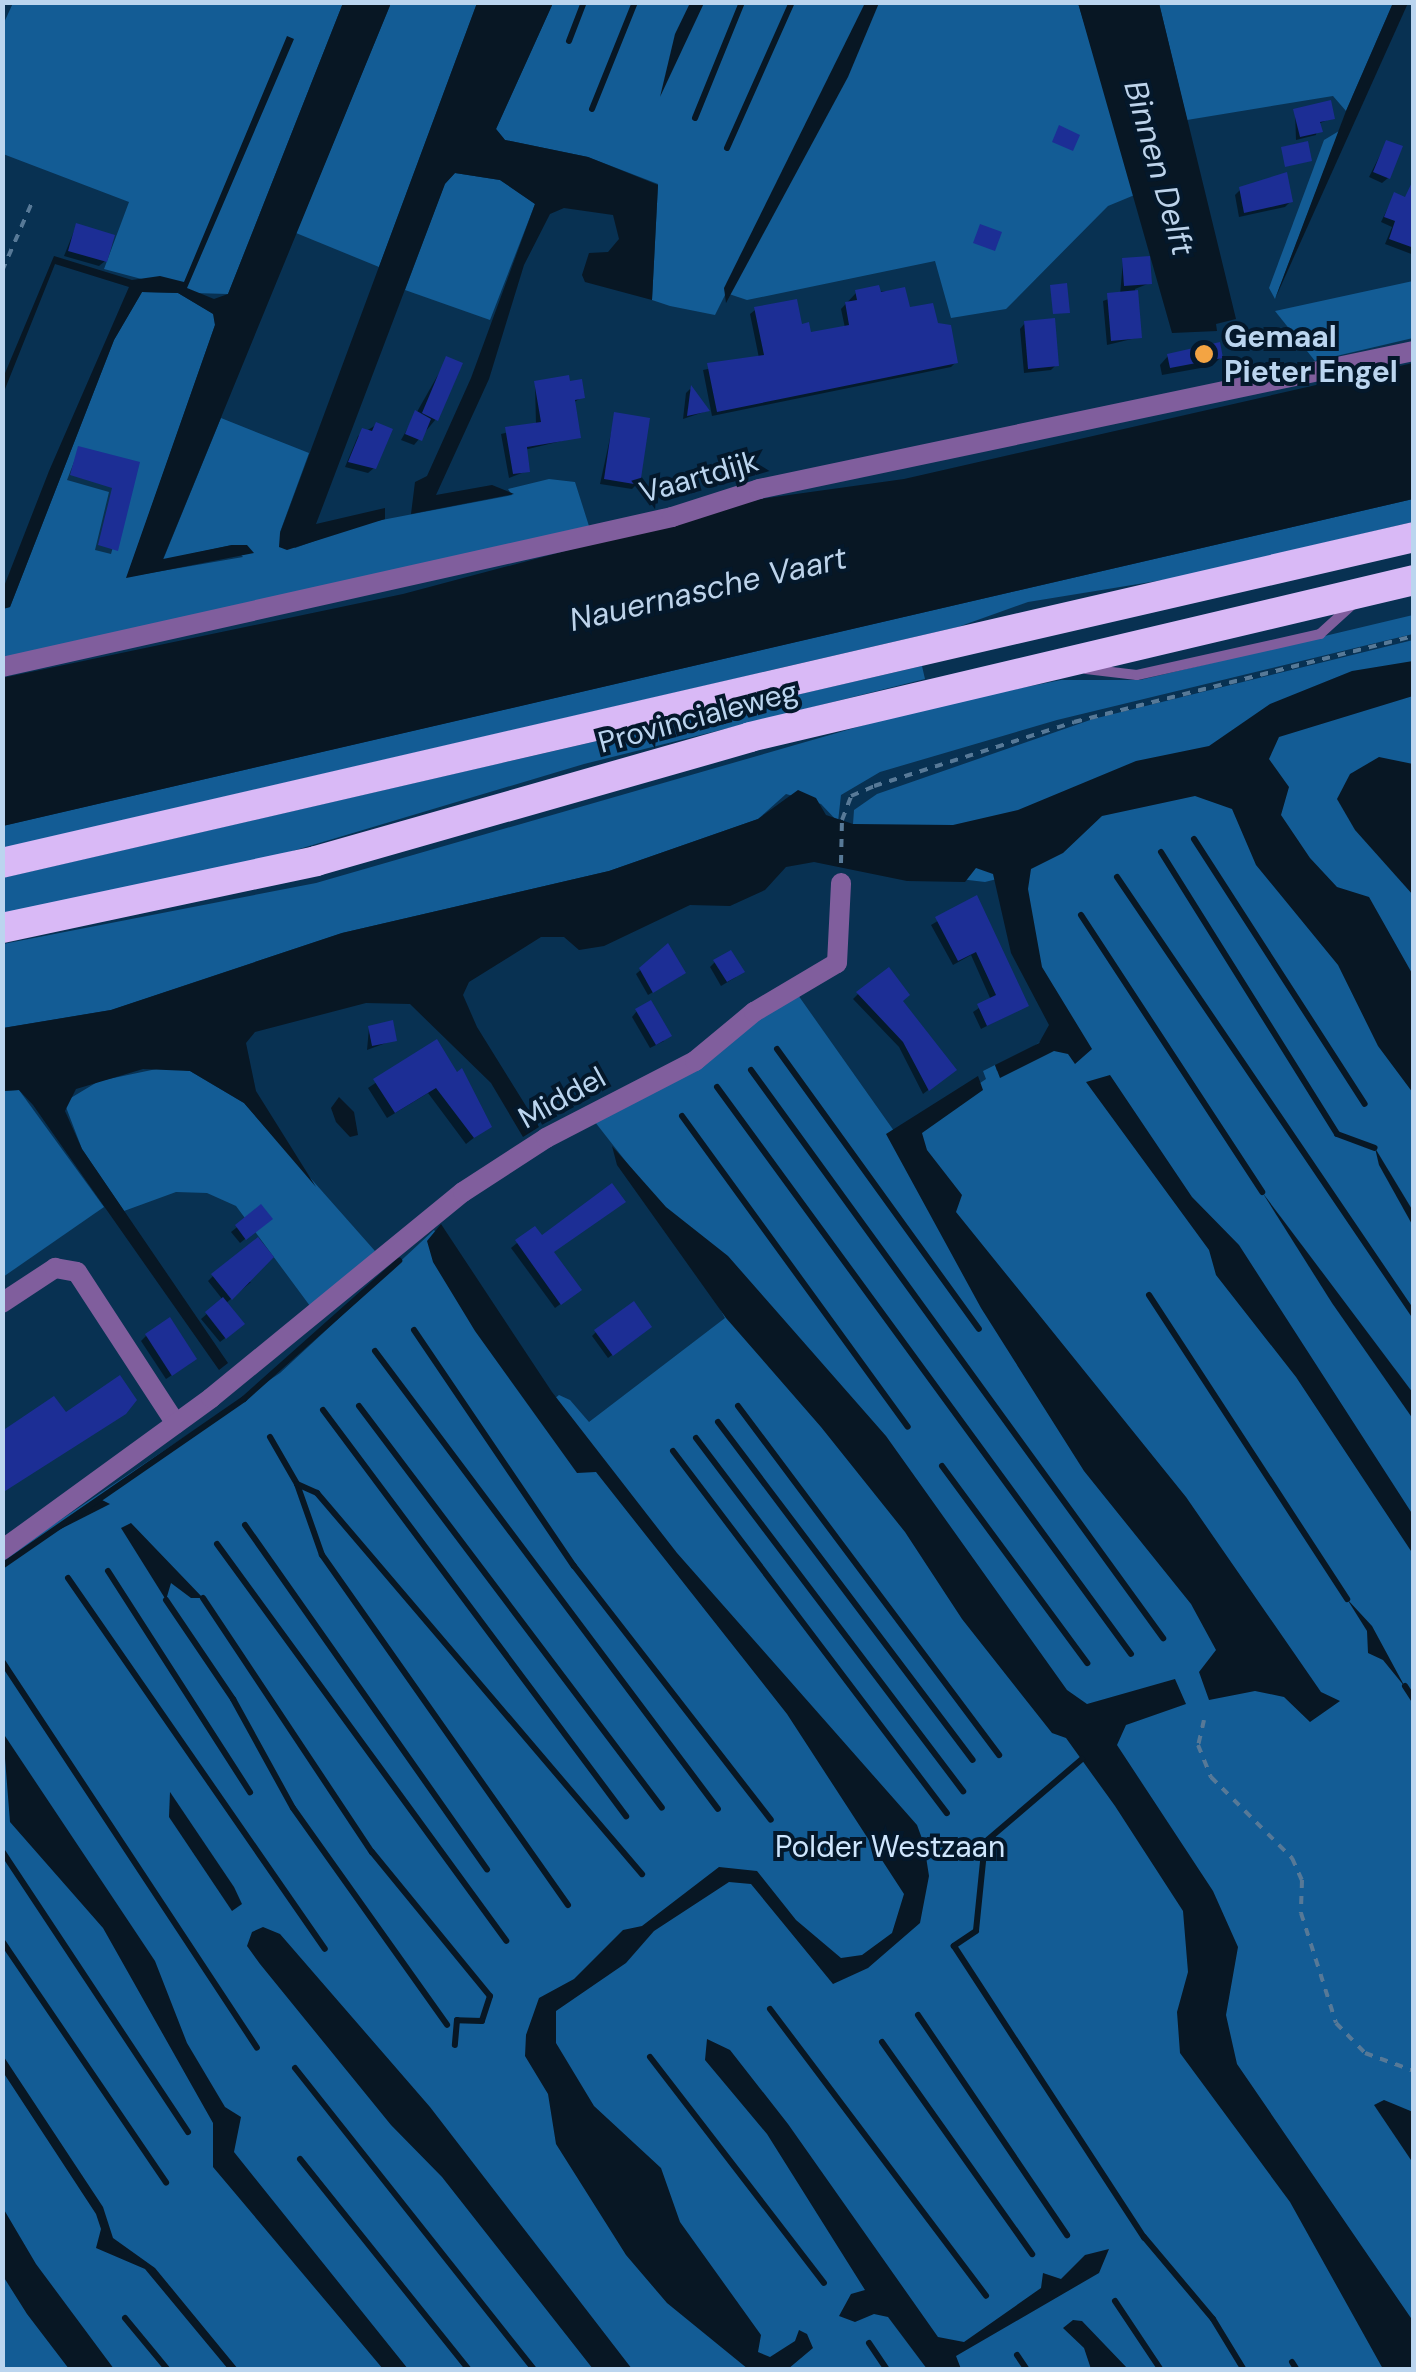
<!DOCTYPE html>
<style>
body{margin:0}
#map{position:relative;width:1416px;height:2372px;overflow:hidden;background:#083152;font-family:"DM Sans",sans-serif}
div>[style]{position:absolute}
[style*='--x']{left:calc(var(--x)*1px);top:calc(var(--y)*1px);width:calc(var(--w)*1px);rotate:calc(var(--a)*1deg)}
.green>*{inset:0;background:#135c95}
.water>*{inset:0;background:#081724}
.shadow>*{inset:0;background:#0007}
.stream>*{height:6px;margin:-3px;padding:0 3px;transform-origin:3px;border-radius:3px;background:#081724}
.building>*{inset:0;background:#1c2e95}
.path>*{height:4px;margin-top:-2px;transform-origin:0;background:repeating-linear-gradient(90deg,#577997 0 8px,transparent 0 16px)}
.lane>*{height:10px;margin:-5px;padding:0 5px;transform-origin:5px;border-radius:5px;background:#805e9d}
.street>*{height:20px;margin:-10px;padding:0 10px;transform-origin:10px;border-radius:10px;background:#805e9d}
.highway>*{height:30px;margin:-15px;padding:0 15px;transform-origin:15px;border-radius:15px;background:#d9b9f6}
.dots>*{width:28px;height:28px;translate:-50% -50%;box-sizing:border-box;border:5px solid #04182b;border-radius:50%}
span{translate:-50% -50%;white-space:nowrap;text-align:center;line-height:1.15;-webkit-text-stroke:8px #04182b;paint-order:stroke}
.poi-label{font-size:30px;color:#bbd5ef;font-weight:700}
.left{translate:0 -50%;text-align:left}
.street-label{font-size:30px;color:#bbd5ef}
.park-label{font-size:30px;color:#cfe6fd}
.water-label{font-size:32px;color:#bdd3ea;font-style:italic}
.frame{position:absolute;inset:0;border:5px solid #bbd5ef;pointer-events:none}
</style>
<div id="map">
<div class="green">
<div style="clip-path:polygon(13px 3px,343px 3px,228px 294px,194px 293px,104px 269px,129px 202px,3px 154px,2px 27px)"></div>
<div style="clip-path:polygon(391px 3px,477px 3px,379px 267px,296px 233px)"></div>
<div style="clip-path:polygon(553px 3px,1078px 3px,1137px 194px,1108px 206px,1006px 309px,951px 318px,935px 261px,747px 300px,726px 293px,715px 315px,670px 306px,652px 300px,658px 184px,588px 157px,505px 140px,496px 129px)"></div>
<div style="clip-path:polygon(1159px 3px,1393px 3px,1346px 111px,1333px 96px,1187px 120px)"></div>
<div style="clip-path:polygon(1339px 131px,1275px 299px,1269px 288px,1324px 140px)"></div>
<div style="clip-path:polygon(455px 173px,500px 180px,535px 204px,490px 320px,405px 290px,445px 183px)"></div>
<div style="clip-path:polygon(1413px 281px,1413px 338px,1315px 361px,1275px 311px)"></div>
<div style="clip-path:polygon(142px 292px,178px 293px,214px 314px,215px 325px,127px 577px,243px 557px,232px 545px,163px 560px,221px 418px,309px 453px,280px 532px,295px 548px,361px 524px,512px 495px,508px 489px,549px 479px,575px 482px,589px 526px,3px 659px,2px 609px,10px 607px,114px 340px)"></div>
<div style="clip-path:polygon(1413px 499px,1413px 522px,1169px 579px,1028px 602px,958px 627px,3px 848px,2px 826px)"></div>
<div style="clip-path:polygon(1413px 615px,1413px 634px,1057px 720px,880px 772px,841px 795px,838px 822px,821px 804px,786px 794px,758px 819px,609px 871px,342px 933px,111px 1010px,3px 1028px,3px 944px,316px 883px,927px 707px,1061px 680px,1140px 680px)"></div>
<div style="clip-path:polygon(1413px 640px,1413px 2369px,3px 2369px,2px 1559px,280px 1373px,434px 1230px,549px 1403px,559px 1395px,570px 1400px,589px 1422px,725px 1318px,670px 1218px,595px 1122px,798px 995px,899px 1138px,986px 1079px,983px 1071px,995px 1065px,997px 1071px,1059px 1029px,1005px 877px,985px 882px,850px 866px,854px 810px,877px 794px,1093px 719px)"></div>
<div style="clip-path:polygon(922px 666px,925px 679px,584px 764px,286px 853px,3px 914px,2px 878px)"></div>
<div style="clip-path:polygon(166px 1067px,190px 1071px,244px 1103px,375px 1251px,334px 1291px,310px 1306px,236px 1206px,207px 1193px,176px 1192px,124px 1211px,82px 1149px,64px 1102px,99px 1081px)"></div>
<div style="clip-path:polygon(19px 1090px,104px 1207px,3px 1277px,3px 1091px)"></div>
</div>
<div class="water">
<div style="clip-path:polygon(343px 3px,391px 3px,163px 559px,232px 545px,247px 545px,254px 553px,126px 578px,215px 325px,213px 314px,178px 293px,142px 292px,114px 340px,10px 607px,3px 609px,3px 589px,49px 471px,129px 287px,55px 264px,3px 394px,3px 378px,54px 256px,132px 280px,160px 276px,184px 282px,287px 36px,294px 39px,187px 288px,214px 299px,228px 294px)"></div>
<div style="clip-path:polygon(477px 3px,553px 3px,496px 129px,505px 140px,588px 157px,658px 185px,652px 300px,585px 282px,582px 275px,589px 253px,608px 252px,619px 239px,613px 215px,564px 208px,550px 214px,524px 265px,489px 379px,436px 495px,492px 485px,514px 494px,411px 514px,415px 482px,427px 476px,471px 378px,535px 204px,500px 180px,455px 173px,445px 184px,316px 524px,385px 508px,385px 519px,287px 550px,279px 547px,280px 533px)"></div>
<div style="clip-path:polygon(690px 3px,704px 3px,660px 97px,675px 34px)"></div>
<div style="clip-path:polygon(865px 3px,879px 3px,848px 77px,726px 303px,724px 288px)"></div>
<div style="clip-path:polygon(1078px 3px,1159px 3px,1236px 319px,1216px 324px,1217px 331px,1172px 333px)"></div>
<div style="clip-path:polygon(1393px 3px,1408px 3px,1275px 299px,1346px 111px)"></div>
<div style="clip-path:polygon(1413px 363px,1413px 499px,3px 826px,2px 678px,403px 594px,761px 499px,904px 479px)"></div>
<div style="clip-path:polygon(1413px 661px,1413px 696px,1279px 737px,1269px 759px,1289px 787px,1281px 815px,1310px 858px,1337px 887px,1369px 897px,1413px 975px,1413px 1093px,1378px 1046px,1338px 965px,1256px 865px,1232px 809px,1195px 796px,1102px 816px,1063px 853px,1031px 869px,1028px 889px,1042px 967px,1092px 1049px,1075px 1064px,1068px 1054px,1054px 1051px,1000px 1078px,995px 1065px,1039px 1043px,1049px 1025px,1011px 953px,993px 874px,976px 868px,965px 882px,907px 881px,814px 862px,786px 867px,765px 890px,730px 906px,690px 905px,604px 946px,579px 950px,564px 937px,541px 937px,469px 982px,463px 995px,477px 1027px,539px 1127px,523px 1137px,491px 1083px,410px 1004px,366px 1003px,255px 1032px,246px 1043px,256px 1091px,316px 1187px,244px 1103px,190px 1071px,143px 1069px,76px 1089px,65px 1111px,82px 1149px,228px 1363px,219px 1370px,33px 1105px,19px 1090px,3px 1091px,3px 1028px,111px 1010px,342px 933px,609px 871px,758px 819px,798px 790px,816px 798px,826px 815px,853px 824px,953px 825px,1018px 810px,1136px 761px,1209px 746px,1270px 704px,1352px 671px)"></div>
<div style="clip-path:polygon(1379px 757px,1413px 764px,1413px 895px,1355px 830px,1337px 799px,1350px 774px)"></div>
<div style="clip-path:polygon(1110px 1075px,1192px 1197px,1239px 1245px,1413px 1515px,1413px 1554px,1296px 1377px,1216px 1275px,1209px 1250px,1086px 1082px)"></div>
<div style="clip-path:polygon(978px 1076px,983px 1090px,922px 1133px,927px 1150px,962px 1195px,956px 1212px,1186px 1497px,1321px 1692px,1340px 1701px,1310px 1722px,1284px 1697px,1255px 1691px,1209px 1700px,1199px 1672px,1216px 1650px,1191px 1604px,1084px 1471px,981px 1308px,886px 1134px)"></div>
<div style="clip-path:polygon(339px 1097px,354px 1112px,358px 1135px,350px 1137px,336px 1122px,331px 1108px)"></div>
<div style="clip-path:polygon(612px 1146px,666px 1207px,728px 1256px,886px 1436px,1067px 1690px,1087px 1704px,1175px 1679px,1186px 1704px,1126px 1725px,1117px 1745px,1213px 1891px,1238px 1947px,1226px 2015px,1237px 2064px,1413px 2321px,1413px 2369px,1383px 2369px,1290px 2202px,1180px 2053px,1177px 2012px,1188px 1972px,1183px 1911px,1115px 1806px,1066px 1738px,1052px 1733px,962px 1619px,905px 1532px,821px 1427px,726px 1318px,617px 1165px)"></div>
<div style="clip-path:polygon(1375px 1148px,1413px 1211px,1413px 1226px,1379px 1165px)"></div>
<div style="clip-path:polygon(1262px 1192px,1413px 1393px,1413px 1419px,1332px 1303px)"></div>
<div style="clip-path:polygon(441px 1224px,552px 1392px,677px 1553px,917px 1825px,924px 1844px,929px 1876px,920px 1923px,868px 1968px,833px 1984px,751px 1884px,729px 1882px,654px 1931px,626px 1963px,556px 2011px,556px 2043px,594px 2106px,661px 2168px,680px 2222px,761px 2335px,758px 2352px,770px 2357px,795px 2341px,799px 2330px,807px 2334px,813px 2348px,788px 2369px,748px 2369px,667px 2303px,626px 2255px,556px 2144px,548px 2094px,525px 2056px,526px 2035px,539px 1998px,574px 1979px,623px 1930px,642px 1926px,719px 1867px,757px 1871px,796px 1920px,841px 1958px,862px 1955px,892px 1933px,904px 1894px,787px 1714px,596px 1472px,577px 1473px,475px 1331px,433px 1262px,427px 1241px)"></div>
<div style="clip-path:polygon(100px 1499px,110px 1504px,39px 1540px)"></div>
<div style="clip-path:polygon(131px 1523px,203px 1598px,191px 1598px,171px 1583px,166px 1600px,121px 1528px)"></div>
<div style="clip-path:polygon(1347px 1599px,1372px 1626px,1405px 1687px,1383px 1660px,1368px 1653px,1367px 1631px)"></div>
<div style="clip-path:polygon(3px 1733px,155px 1961px,187px 2043px,225px 2107px,241px 2117px,234px 2152px,408px 2369px,383px 2369px,213px 2167px,213px 2123px,103px 1928px,10px 1822px)"></div>
<div style="clip-path:polygon(170px 1792px,234px 1887px,242px 1904px,232px 1911px,169px 1817px)"></div>
<div style="clip-path:polygon(263px 1927px,280px 1934px,430px 2107px,632px 2369px,593px 2369px,442px 2177px,391px 2125px,260px 1964px,247px 1946px,252px 1932px)"></div>
<div style="clip-path:polygon(707px 2039px,730px 2050px,788px 2124px,938px 2337px,964px 2342px,1041px 2288px,1043px 2273px,1061px 2279px,1085px 2255px,1109px 2249px,1099px 2273px,956px 2356px,961px 2369px,927px 2369px,888px 2317px,874px 2314px,855px 2322px,839px 2316px,851px 2294px,865px 2290px,767px 2134px,705px 2060px)"></div>
<div style="clip-path:polygon(2px 2054px,103px 2207px,113px 2238px,155px 2268px,238px 2369px,228px 2369px,145px 2269px,96px 2248px,101px 2229px,96px 2214px,3px 2072px)"></div>
<div style="clip-path:polygon(1384px 2100px,1413px 2112px,1413px 2163px,1374px 2105px)"></div>
<div style="clip-path:polygon(3px 2208px,36px 2264px,114px 2369px,69px 2369px,27px 2314px,3px 2276px)"></div>
<div style="clip-path:polygon(1073px 2320px,1082px 2321px,1128px 2369px,1091px 2369px,1084px 2348px,1063px 2328px)"></div>
</div>
<div class="shadow">
<div style="clip-path:polygon(1295px 111px,1332px 118px,1318px 124px,1316px 135px,1296px 140px)"></div>
<div style="clip-path:polygon(1386px 143px,1388px 178px,1382px 183px,1369px 177px)"></div>
<div style="clip-path:polygon(1285px 175px,1291px 201px,1285px 207px,1239px 217px,1235px 195px,1240px 190px)"></div>
<div style="clip-path:polygon(1394px 195px,1414px 203px,1414px 255px,1385px 244px,1392px 227px,1381px 222px)"></div>
<div style="clip-path:polygon(76px 226px,105px 261px,99px 266px,64px 256px)"></div>
<div style="clip-path:polygon(1123px 261px,1150px 283px,1135px 289px,1140px 337px,1107px 345px,1103px 301px,1120px 295px)"></div>
<div style="clip-path:polygon(903px 290px,908px 310px,935px 325px,956px 362px,951px 367px,712px 416px,703px 370px,759px 358px,750px 314px,755px 310px,809px 335px,845px 328px,841px 309px,856px 293px)"></div>
<div style="clip-path:polygon(1025px 323px,1056px 365px,1051px 370px,1024px 373px,1020px 329px)"></div>
<div style="clip-path:polygon(1168px 356px,1221px 357px,1212px 366px,1162px 375px,1160px 365px)"></div>
<div style="clip-path:polygon(447px 359px,436px 419px,414px 445px,401px 440px)"></div>
<div style="clip-path:polygon(535px 383px,582px 397px,573px 403px,578px 437px,524px 450px,527px 471px,509px 478px,501px 434px,536px 425px)"></div>
<div style="clip-path:polygon(690px 389px,707px 411px,683px 419px,686px 393px)"></div>
<div style="clip-path:polygon(615px 415px,638px 483px,632px 489px,600px 484px)"></div>
<div style="clip-path:polygon(376px 425px,374px 468px,368px 473px,345px 467px,358px 436px)"></div>
<div style="clip-path:polygon(79px 449px,137px 463px,111px 554px,95px 550px,109px 492px,67px 480px)"></div>
<div style="clip-path:polygon(976px 898px,1026px 1006px,981px 1029px,973px 1012px,991px 1000px,971px 955px,953px 965px,931px 925px)"></div>
<div style="clip-path:polygon(667px 947px,679px 977px,648px 995px,636px 974px)"></div>
<div style="clip-path:polygon(715px 962px,736px 977px,721px 986px,710px 967px)"></div>
<div style="clip-path:polygon(858px 994px,900px 1002px,948px 1075px,923px 1094px,899px 1047px,853px 999px)"></div>
<div style="clip-path:polygon(637px 1011px,664px 1041px,650px 1048px,632px 1017px)"></div>
<div style="clip-path:polygon(369px 1028px,394px 1040px,367px 1050px)"></div>
<div style="clip-path:polygon(436px 1042px,489px 1126px,466px 1144px,428px 1093px,387px 1118px,368px 1088px)"></div>
<div style="clip-path:polygon(261px 1208px,264px 1224px,240px 1243px,231px 1232px)"></div>
<div style="clip-path:polygon(534px 1229px,573px 1295px,555px 1308px,511px 1248px)"></div>
<div style="clip-path:polygon(213px 1276px,251px 1282px,225px 1304px,237px 1329px,220px 1342px,201px 1319px,223px 1300px,208px 1281px)"></div>
<div style="clip-path:polygon(645px 1331px,608px 1358px,592px 1336px,596px 1332px)"></div>
<div style="clip-path:polygon(146px 1336px,189px 1364px,166px 1379px,141px 1341px)"></div>
</div>
<div class="stream">
<div style="--x:569;--y:41;--w:42;--a:-69"></div>
<div style="--x:592;--y:109;--w:115;--a:-68.1"></div>
<div style="--x:695;--y:118;--w:125;--a:-67.9"></div>
<div style="--x:727;--y:148;--w:160;--a:-66"></div>
<div style="--x:1194;--y:839;--w:315;--a:57.2"></div>
<div style="--x:1161;--y:852;--w:332;--a:58"></div>
<div style="--x:1337;--y:1134;--w:40;--a:20.2"></div>
<div style="--x:1117;--y:877;--w:529;--a:55.86"></div>
<div style="--x:1081;--y:915;--w:331;--a:56.8"></div>
<div style="--x:777;--y:1049;--w:345;--a:54.2"></div>
<div style="--x:751;--y:1070;--w:702;--a:54.04"></div>
<div style="--x:717;--y:1087;--w:702;--a:53.86"></div>
<div style="--x:682;--y:1116;--w:384;--a:54"></div>
<div style="--x:1149;--y:1295;--w:363;--a:56.9"></div>
<div style="--x:414;--y:1330;--w:285;--a:55.9"></div>
<div style="--x:574;--y:1566;--w:321;--a:52.2"></div>
<div style="--x:375;--y:1351;--w:572;--a:53.17"></div>
<div style="--x:359;--y:1406;--w:503;--a:52.99"></div>
<div style="--x:738;--y:1406;--w:436;--a:53.2"></div>
<div style="--x:323;--y:1410;--w:507;--a:53.27"></div>
<div style="--x:718;--y:1422;--w:423;--a:53"></div>
<div style="--x:270;--y:1437;--w:54;--a:60.1"></div>
<div style="--x:696;--y:1438;--w:443;--a:52.9"></div>
<div style="--x:673;--y:1451;--w:454;--a:52.9"></div>
<div style="--x:942;--y:1466;--w:245;--a:53.6"></div>
<div style="--x:245;--y:1525;--w:421;--a:54.9"></div>
<div style="--x:217;--y:1544;--w:491;--a:53.9"></div>
<div style="--x:2;--y:1566;--w:294;--a:-34.6"></div>
<div style="--x:244;--y:1399;--w:208;--a:-41.7"></div>
<div style="--x:108;--y:1571;--w:263;--a:57.3"></div>
<div style="--x:68;--y:1578;--w:451;--a:55.3"></div>
<div style="--x:203;--y:1598;--w:305;--a:56.4"></div>
<div style="--x:372;--y:1852;--w:186;--a:50.7"></div>
<div style="--x:490;--y:1996;--w:26;--a:108"></div>
<div style="--x:482;--y:2021;--w:25;--a:-178"></div>
<div style="--x:457;--y:2020;--w:25;--a:95"></div>
<div style="--x:166;--y:1600;--w:120;--a:55.9"></div>
<div style="--x:233;--y:1699;--w:124;--a:61.2"></div>
<div style="--x:293;--y:1808;--w:266;--a:54.6"></div>
<div style="--x:2;--y:1661;--w:463;--a:56.6"></div>
<div style="--x:1405;--y:1686;--w:17;--a:57"></div>
<div style="--x:1082;--y:1759;--w:128;--a:139.4"></div>
<div style="--x:985;--y:1842;--w:89;--a:95.8"></div>
<div style="--x:976;--y:1931;--w:27;--a:146"></div>
<div style="--x:954;--y:1946;--w:348;--a:56.9"></div>
<div style="--x:1144;--y:2237;--w:107;--a:49.9"></div>
<div style="--x:1213;--y:2319;--w:60;--a:58.7"></div>
<div style="--x:2;--y:1851;--w:337;--a:56.5"></div>
<div style="--x:568;--y:1905;--w:428;--a:-125.1"></div>
<div style="--x:322;--y:1555;--w:75;--a:-109.4"></div>
<div style="--x:297;--y:1484;--w:22;--a:24"></div>
<div style="--x:317;--y:1493;--w:501;--a:49.54"></div>
<div style="--x:2;--y:1941;--w:292;--a:55.8"></div>
<div style="--x:770;--y:2009;--w:359;--a:53"></div>
<div style="--x:918;--y:2015;--w:266;--a:55.9"></div>
<div style="--x:882;--y:2042;--w:260;--a:54.7"></div>
<div style="--x:650;--y:2057;--w:285;--a:52.4"></div>
<div style="--x:295;--y:2068;--w:385;--a:51.6"></div>
<div style="--x:300;--y:2159;--w:270;--a:51.3"></div>
<div style="--x:1115;--y:2301;--w:83;--a:56.3"></div>
<div style="--x:125;--y:2318;--w:67;--a:50.4"></div>
<div style="--x:869;--y:2343;--w:32;--a:56"></div>
<div style="--x:1017;--y:2355;--w:18;--a:56"></div>
<div style="--x:1292;--y:2362;--w:9;--a:58"></div>
</div>
<div class="building">
<div style="clip-path:polygon(1331px 100px,1335px 119px,1320px 122px,1323px 132px,1300px 137px,1293px 109px)"></div>
<div style="clip-path:polygon(1059px 125px,1080px 135px,1073px 151px,1052px 142px)"></div>
<div style="clip-path:polygon(1386px 140px,1403px 146px,1390px 179px,1373px 172px)"></div>
<div style="clip-path:polygon(1308px 141px,1312px 161px,1285px 167px,1281px 147px)"></div>
<div style="clip-path:polygon(1287px 172px,1293px 202px,1244px 213px,1239px 187px)"></div>
<div style="clip-path:polygon(1414px 178px,1414px 248px,1389px 239px,1395px 221px,1384px 217px,1394px 192px,1405px 197px)"></div>
<div style="clip-path:polygon(76px 223px,115px 235px,107px 262px,68px 251px)"></div>
<div style="clip-path:polygon(980px 224px,1002px 232px,995px 251px,973px 243px)"></div>
<div style="clip-path:polygon(1150px 256px,1152px 284px,1124px 286px,1122px 258px)"></div>
<div style="clip-path:polygon(1067px 283px,1070px 313px,1053px 314px,1050px 285px)"></div>
<div style="clip-path:polygon(879px 285px,881px 292px,905px 287px,910px 307px,933px 303px,938px 323px,951px 325px,958px 363px,717px 412px,707px 363px,764px 355px,754px 307px,797px 299px,802px 324px,809px 322px,811px 332px,849px 325px,845px 302px,857px 300px,855px 290px)"></div>
<div style="clip-path:polygon(1138px 290px,1142px 338px,1111px 341px,1107px 293px)"></div>
<div style="clip-path:polygon(1055px 318px,1059px 366px,1028px 369px,1024px 321px)"></div>
<div style="clip-path:polygon(1220px 342px,1223px 358px,1170px 368px,1167px 354px)"></div>
<div style="clip-path:polygon(446px 356px,463px 363px,438px 421px,422px 413px)"></div>
<div style="clip-path:polygon(569px 375px,570px 381px,582px 379px,585px 398px,575px 400px,581px 438px,527px 447px,530px 472px,513px 474px,505px 427px,541px 422px,534px 381px)"></div>
<div style="clip-path:polygon(691px 385px,710px 411px,687px 416px)"></div>
<div style="clip-path:polygon(415px 410px,431px 419px,422px 441px,405px 434px)"></div>
<div style="clip-path:polygon(614px 412px,650px 418px,640px 485px,604px 479px)"></div>
<div style="clip-path:polygon(376px 422px,393px 429px,376px 469px,348px 462px,362px 428px,372px 431px)"></div>
<div style="clip-path:polygon(78px 446px,140px 462px,118px 551px,98px 545px,112px 488px,70px 475px)"></div>
<div style="clip-path:polygon(977px 895px,1029px 1006px,987px 1026px,977px 1004px,996px 995px,976px 952px,958px 961px,935px 917px)"></div>
<div style="clip-path:polygon(668px 943px,686px 973px,653px 993px,639px 968px)"></div>
<div style="clip-path:polygon(731px 950px,745px 972px,727px 982px,713px 960px)"></div>
<div style="clip-path:polygon(889px 967px,910px 995px,903px 1001px,957px 1070px,929px 1091px,903px 1042px,856px 992px)"></div>
<div style="clip-path:polygon(651px 1000px,672px 1036px,656px 1045px,635px 1009px)"></div>
<div style="clip-path:polygon(393px 1020px,397px 1041px,372px 1046px,368px 1026px)"></div>
<div style="clip-path:polygon(437px 1039px,457px 1072px,462px 1068px,492px 1127px,474px 1138px,436px 1088px,395px 1113px,373px 1079px)"></div>
<div style="clip-path:polygon(612px 1183px,626px 1202px,554px 1252px,582px 1290px,561px 1305px,515px 1240px,535px 1226px,542px 1235px)"></div>
<div style="clip-path:polygon(261px 1204px,273px 1219px,246px 1240px,235px 1225px)"></div>
<div style="clip-path:polygon(258px 1237px,274px 1257px,232px 1300px,211px 1274px)"></div>
<div style="clip-path:polygon(223px 1297px,245px 1324px,226px 1339px,205px 1312px)"></div>
<div style="clip-path:polygon(634px 1301px,652px 1327px,613px 1356px,594px 1330px)"></div>
<div style="clip-path:polygon(170px 1317px,197px 1359px,172px 1376px,145px 1334px)"></div>
<div style="clip-path:polygon(120px 1375px,137px 1400px,126px 1414px,2px 1493px,2px 1431px,54px 1396px,66px 1412px)"></div>
</div>
<div class="path">
<div style="--x:2;--y:271;--w:77;--a:-66.4"></div>
<div style="--x:841;--y:863;--w:43;--a:-88.7"></div>
<div style="--x:842;--y:820;--w:26;--a:-69"></div>
<div style="--x:851;--y:796;--w:25;--a:-23"></div>
<div style="--x:874;--y:786;--w:210;--a:-17.7"></div>
<div style="--x:1074;--y:722;--w:351;--a:-14.2"></div>
<div style="--x:1204;--y:1720;--w:26;--a:103"></div>
<div style="--x:1198;--y:1745;--w:35;--a:68"></div>
<div style="--x:1211;--y:1777;--w:115;--a:45"></div>
<div style="--x:1292;--y:1858;--w:24;--a:66"></div>
<div style="--x:1302;--y:1880;--w:33;--a:92"></div>
<div style="--x:1301;--y:1913;--w:115;--a:72.3"></div>
<div style="--x:1336;--y:2023;--w:42;--a:46"></div>
<div style="--x:1365;--y:2053;--w:52;--a:20.2"></div>
</div>
<div class="lane">
<div style="--x:1086;--y:669;--w:51;--a:6.7"></div>
<div style="--x:1137;--y:675;--w:188;--a:-12.6"></div>
<div style="--x:1320;--y:634;--w:45;--a:-42.3"></div>
</div>
<div class="street">
<div style="--x:2;--y:667;--w:687;--a:-12.62"></div>
<div style="--x:672;--y:517;--w:91;--a:-17.8"></div>
<div style="--x:759;--y:489;--w:669;--a:-11.9"></div>
<div style="--x:2;--y:1303;--w:64;--a:-33.4"></div>
<div style="--x:55;--y:1268;--w:22;--a:10"></div>
<div style="--x:77;--y:1272;--w:181;--a:56.9"></div>
<div style="--x:2;--y:1550;--w:258;--a:-36"></div>
<div style="--x:211;--y:1398;--w:325;--a:-39.3"></div>
<div style="--x:463;--y:1192;--w:99;--a:-33"></div>
<div style="--x:546;--y:1138;--w:168;--a:-27.3"></div>
<div style="--x:695;--y:1061;--w:77;--a:-39.7"></div>
<div style="--x:754;--y:1012;--w:96;--a:-30.6"></div>
<div style="--x:837;--y:963;--w:80;--a:-87.1"></div>
</div>
<div class="highway">
<div style="--x:2;--y:863;--w:1449;--a:-13"></div>
<div style="--x:2;--y:928;--w:321;--a:-12"></div>
<div style="--x:316;--y:861;--w:451;--a:-15.9"></div>
<div style="--x:750;--y:737;--w:682;--a:-13.3"></div>
</div>
<div class="dots">
<div style="left:1204px;top:354px;background:#f3a443"></div>
</div>
<div class="poi-label">
<span class="left" style="left:1224px;top:354px">Gemaal<br>Pieter Engel</span>
</div>
<div class="street-label">
<span style="left:699px;top:477px;rotate:-16deg">Vaartdijk</span>
<span style="left:698px;top:717px;rotate:-15deg">Provincialeweg</span>
<span style="left:562px;top:1098px;rotate:-29deg">Middel</span>
</div>
<div class="park-label">
<span style="left:890px;top:1847px">Polder Westzaan</span>
</div>
<div class="water-label">
<span style="left:1159px;top:168px;rotate:74deg">Binnen Delft</span>
<span style="left:708px;top:589px;rotate:-13deg">Nauernasche Vaart</span>
</div>
<div class="frame"></div>
</div>
